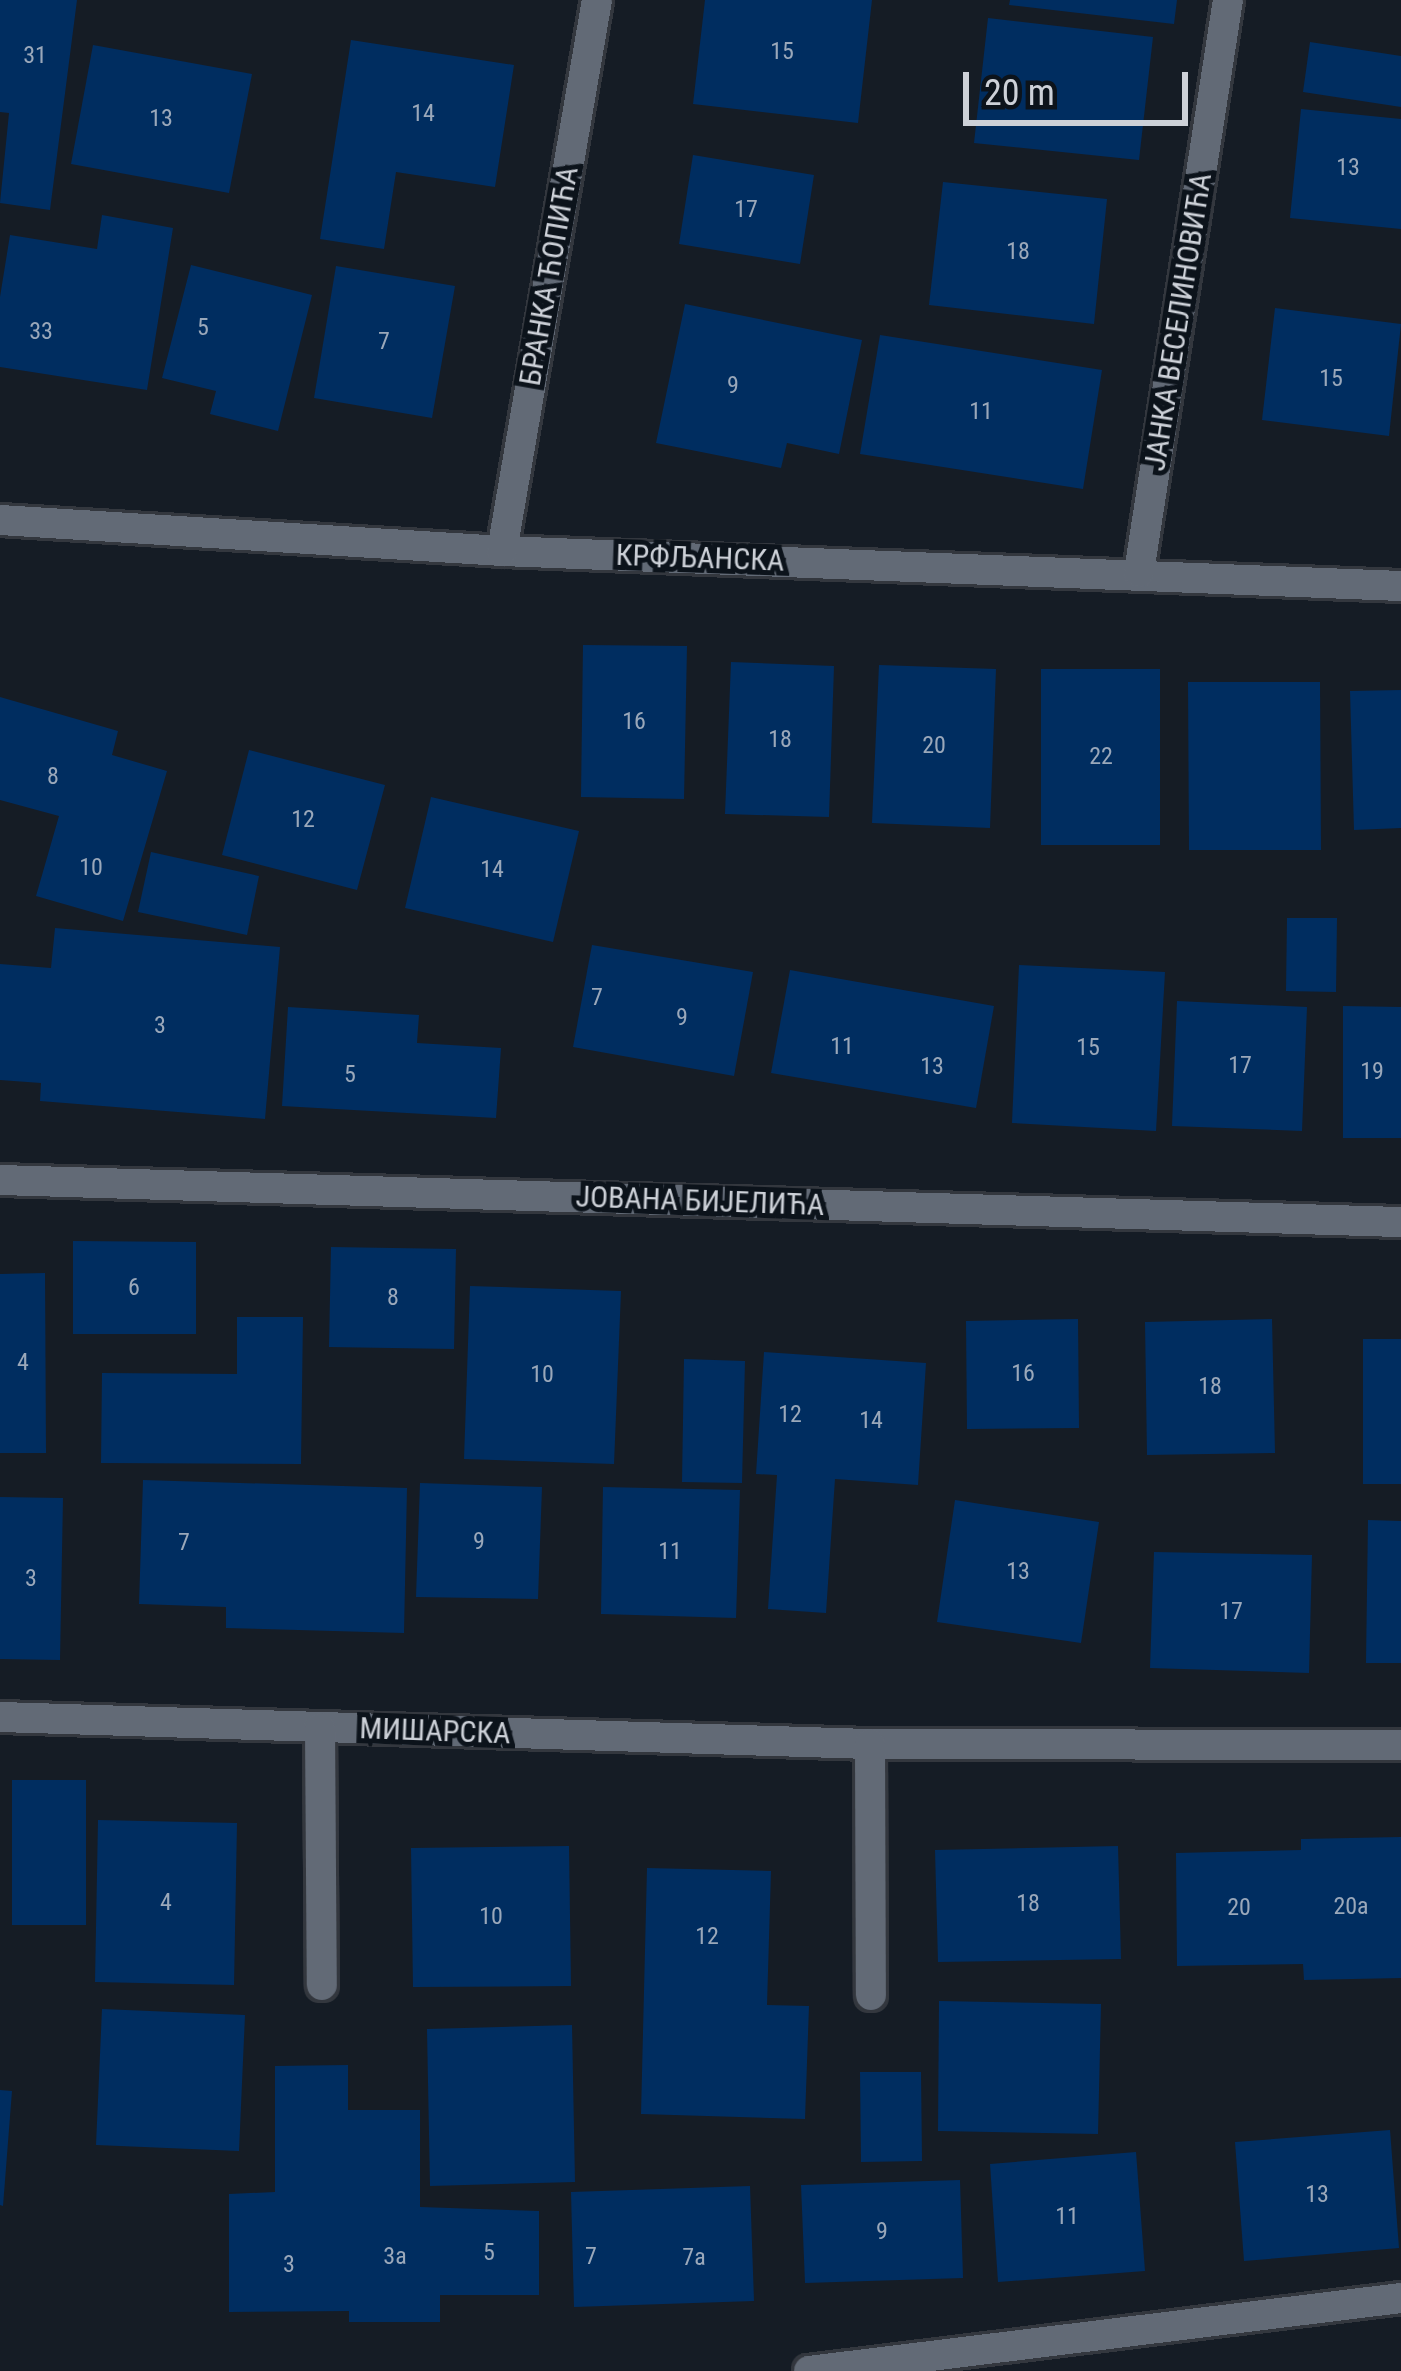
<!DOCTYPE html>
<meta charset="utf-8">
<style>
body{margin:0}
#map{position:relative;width:1401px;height:2371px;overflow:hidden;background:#151c25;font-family:"Roboto Condensed",sans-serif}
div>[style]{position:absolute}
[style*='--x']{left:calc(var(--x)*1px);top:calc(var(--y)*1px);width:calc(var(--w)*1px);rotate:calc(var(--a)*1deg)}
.building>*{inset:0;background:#002d60}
.roads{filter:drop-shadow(3px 0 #33373e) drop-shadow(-3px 0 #33373e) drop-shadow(0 3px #33373e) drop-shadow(0 -3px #33373e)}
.minor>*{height:30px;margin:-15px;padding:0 15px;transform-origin:15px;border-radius:15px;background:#626a76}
span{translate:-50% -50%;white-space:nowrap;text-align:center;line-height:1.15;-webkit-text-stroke:10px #0c131b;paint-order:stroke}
.number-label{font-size:24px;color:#9aa8ba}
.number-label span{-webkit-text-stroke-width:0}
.street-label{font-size:30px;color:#cdd1d8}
.scale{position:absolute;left:963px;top:72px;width:225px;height:54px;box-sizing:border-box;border:6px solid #cdd1d8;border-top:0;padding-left:15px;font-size:36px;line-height:42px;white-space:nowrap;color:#cdd1d8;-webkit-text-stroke:9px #0c131b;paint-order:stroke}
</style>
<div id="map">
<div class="building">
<div style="clip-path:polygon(0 0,77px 0,50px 210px,0 203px,9px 113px,0 112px)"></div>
<div style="clip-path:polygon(705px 0,872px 0,858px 123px,693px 104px)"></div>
<div style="clip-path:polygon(1010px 0,1177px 0,1174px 24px,1009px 5px)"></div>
<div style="clip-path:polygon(988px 18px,1153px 37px,1139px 160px,974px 143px)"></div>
<div style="clip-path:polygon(351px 40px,514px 65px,495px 187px,396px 172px,384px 249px,320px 239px)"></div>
<div style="clip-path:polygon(1310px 42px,1401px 56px,1401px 107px,1303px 92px)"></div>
<div style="clip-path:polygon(93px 45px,252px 74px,229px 193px,71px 164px)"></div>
<div style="clip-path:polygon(1301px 109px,1401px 119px,1401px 229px,1290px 218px)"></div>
<div style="clip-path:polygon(693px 155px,814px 175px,800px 264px,679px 244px)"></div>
<div style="clip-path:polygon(943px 182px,1107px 199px,1094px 324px,929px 305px)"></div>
<div style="clip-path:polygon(102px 215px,173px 228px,147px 390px,0 367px,0 297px,10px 235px,97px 249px)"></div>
<div style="clip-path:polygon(191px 265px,312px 295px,278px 431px,210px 414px,216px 391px,162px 378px)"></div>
<div style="clip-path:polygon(336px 266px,455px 286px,432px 418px,314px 398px)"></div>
<div style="clip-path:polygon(685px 304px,862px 340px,839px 454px,787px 443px,781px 468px,656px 443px)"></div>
<div style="clip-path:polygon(1275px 308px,1401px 324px,1389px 436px,1262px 420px)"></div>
<div style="clip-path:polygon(880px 335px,1102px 370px,1083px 489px,860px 454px)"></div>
<div style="clip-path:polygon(583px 645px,687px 646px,684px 799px,581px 797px)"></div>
<div style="clip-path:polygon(731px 662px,834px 666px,829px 817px,725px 814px)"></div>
<div style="clip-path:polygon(879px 665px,996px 669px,990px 828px,872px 823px)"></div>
<div style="clip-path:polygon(1041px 669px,1160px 669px,1160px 845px,1041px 845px)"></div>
<div style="clip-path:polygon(1188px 682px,1320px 682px,1321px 850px,1189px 850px)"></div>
<div style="clip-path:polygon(1401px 690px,1401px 828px,1354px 830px,1350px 691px)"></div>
<div style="clip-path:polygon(0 697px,118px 731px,112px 755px,167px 771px,123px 921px,36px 896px,59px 816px,0 800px)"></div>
<div style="clip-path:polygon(249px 750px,385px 785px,357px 890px,222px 855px)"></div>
<div style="clip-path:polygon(431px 797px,579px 831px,553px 942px,405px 908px)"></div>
<div style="clip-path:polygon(151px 852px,259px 876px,247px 935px,138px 912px)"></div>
<div style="clip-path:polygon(1287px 918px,1337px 918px,1336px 992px,1286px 991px)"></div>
<div style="clip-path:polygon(55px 928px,280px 947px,265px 1119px,40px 1101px,41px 1083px,0 1080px,0 964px,51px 968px)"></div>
<div style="clip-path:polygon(592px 945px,753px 972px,734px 1076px,573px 1047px)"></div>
<div style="clip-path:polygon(1019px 965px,1165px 972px,1156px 1131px,1012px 1123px)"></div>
<div style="clip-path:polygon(790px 970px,994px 1006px,976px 1108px,771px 1073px)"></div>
<div style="clip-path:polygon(1177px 1001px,1307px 1007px,1302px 1131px,1172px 1126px)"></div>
<div style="clip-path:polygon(1343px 1006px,1401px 1007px,1401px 1138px,1343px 1138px)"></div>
<div style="clip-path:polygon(288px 1007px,419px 1015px,417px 1043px,501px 1048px,496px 1118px,282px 1106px)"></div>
<div style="clip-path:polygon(73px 1241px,196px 1242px,196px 1334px,73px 1334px)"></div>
<div style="clip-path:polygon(331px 1247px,456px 1249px,454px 1349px,329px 1347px)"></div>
<div style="clip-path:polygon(45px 1273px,46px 1453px,0 1453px,0 1274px)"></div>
<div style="clip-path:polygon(470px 1286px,621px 1291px,614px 1464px,464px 1459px)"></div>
<div style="clip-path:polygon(237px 1317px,303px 1317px,301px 1464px,101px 1463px,102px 1373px,237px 1374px)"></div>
<div style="clip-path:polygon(1078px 1319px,1079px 1428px,967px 1429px,966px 1321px)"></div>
<div style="clip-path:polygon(1272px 1319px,1275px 1453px,1147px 1455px,1145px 1322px)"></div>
<div style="clip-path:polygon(1363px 1339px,1401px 1339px,1401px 1484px,1363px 1484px)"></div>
<div style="clip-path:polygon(764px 1352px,926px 1363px,918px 1485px,835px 1479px,826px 1613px,768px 1609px,777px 1475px,756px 1474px)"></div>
<div style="clip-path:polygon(684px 1359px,745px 1361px,742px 1483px,682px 1482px)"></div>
<div style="clip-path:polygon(143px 1480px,407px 1488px,404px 1633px,226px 1628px,226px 1607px,139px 1604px)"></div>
<div style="clip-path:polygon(420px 1483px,542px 1487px,538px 1599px,416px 1597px)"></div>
<div style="clip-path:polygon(603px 1487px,740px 1490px,736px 1618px,601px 1614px)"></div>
<div style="clip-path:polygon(0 1497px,63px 1498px,60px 1660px,0 1659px)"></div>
<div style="clip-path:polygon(955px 1500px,1099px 1522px,1081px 1643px,937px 1622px)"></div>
<div style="clip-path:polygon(1368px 1520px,1401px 1521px,1401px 1663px,1366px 1663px)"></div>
<div style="clip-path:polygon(1154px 1552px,1312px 1555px,1309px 1673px,1150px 1668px)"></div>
<div style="clip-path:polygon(12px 1780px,86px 1780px,86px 1925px,12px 1925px)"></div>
<div style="clip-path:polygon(98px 1820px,237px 1823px,234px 1985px,95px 1982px)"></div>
<div style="clip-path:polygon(1401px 1837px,1401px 1978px,1304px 1980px,1303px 1964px,1177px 1966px,1176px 1853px,1301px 1850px,1301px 1839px)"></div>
<div style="clip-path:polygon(569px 1846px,571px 1986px,413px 1987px,411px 1848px)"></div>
<div style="clip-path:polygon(1118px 1846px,1121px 1959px,938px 1962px,935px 1850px)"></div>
<div style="clip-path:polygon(647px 1868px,771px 1871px,767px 2005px,809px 2006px,805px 2119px,641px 2114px)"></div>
<div style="clip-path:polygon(939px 2001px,1101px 2004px,1098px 2134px,938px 2131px)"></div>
<div style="clip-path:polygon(102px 2009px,245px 2015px,239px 2151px,96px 2145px)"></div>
<div style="clip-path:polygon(572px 2025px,575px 2182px,430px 2186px,427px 2029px)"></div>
<div style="clip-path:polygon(348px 2065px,348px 2110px,420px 2110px,420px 2207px,539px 2211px,539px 2295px,440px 2295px,440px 2322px,349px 2322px,349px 2311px,229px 2312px,229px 2194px,275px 2192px,275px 2066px)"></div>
<div style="clip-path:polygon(860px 2072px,921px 2072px,922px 2161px,861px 2162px)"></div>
<div style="clip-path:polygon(0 2090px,12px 2091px,3px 2206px,0 2205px)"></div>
<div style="clip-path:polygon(1390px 2130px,1399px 2248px,1244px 2261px,1235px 2142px)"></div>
<div style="clip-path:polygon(1136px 2152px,1145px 2271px,998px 2282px,990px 2164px)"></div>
<div style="clip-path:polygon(960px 2180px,963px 2278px,805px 2283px,801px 2185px)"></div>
<div style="clip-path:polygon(750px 2186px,754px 2301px,574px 2307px,571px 2192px)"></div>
</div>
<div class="roads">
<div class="minor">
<div style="--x:0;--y:520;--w:503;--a:3.53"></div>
<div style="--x:502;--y:551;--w:900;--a:2.23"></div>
<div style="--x:502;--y:551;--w:559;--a:-80.22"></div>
<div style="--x:1139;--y:572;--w:579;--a:-81.16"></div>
<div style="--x:0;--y:1180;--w:1402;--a:1.72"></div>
<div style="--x:0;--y:1717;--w:870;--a:1.78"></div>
<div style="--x:870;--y:1744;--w:531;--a:0.11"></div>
<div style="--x:320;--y:1728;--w:257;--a:89.6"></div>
<div style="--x:870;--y:1744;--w:251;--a:89.8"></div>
<div style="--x:809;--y:2371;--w:596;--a:-7.03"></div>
</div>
</div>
<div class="number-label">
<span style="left:782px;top:52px">15</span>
<span style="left:35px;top:56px">31</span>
<span style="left:423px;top:114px">14</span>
<span style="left:161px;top:119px">13</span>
<span style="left:1348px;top:168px">13</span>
<span style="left:746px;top:210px">17</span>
<span style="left:1018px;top:252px">18</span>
<span style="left:203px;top:328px">5</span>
<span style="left:41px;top:332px">33</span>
<span style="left:384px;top:342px">7</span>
<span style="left:1331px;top:379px">15</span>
<span style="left:733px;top:386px">9</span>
<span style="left:981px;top:412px">11</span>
<span style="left:634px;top:722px">16</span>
<span style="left:780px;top:740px">18</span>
<span style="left:934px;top:746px">20</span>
<span style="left:1101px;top:757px">22</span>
<span style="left:53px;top:777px">8</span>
<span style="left:303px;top:820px">12</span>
<span style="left:91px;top:868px">10</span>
<span style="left:492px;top:870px">14</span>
<span style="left:597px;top:998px">7</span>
<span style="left:682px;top:1018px">9</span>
<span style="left:160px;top:1026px">3</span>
<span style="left:842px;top:1047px">11</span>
<span style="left:1088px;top:1048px">15</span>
<span style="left:1240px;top:1066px">17</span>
<span style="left:932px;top:1067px">13</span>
<span style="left:1372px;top:1072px">19</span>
<span style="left:350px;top:1075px">5</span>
<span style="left:134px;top:1288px">6</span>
<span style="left:393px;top:1298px">8</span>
<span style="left:23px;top:1363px">4</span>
<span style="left:1023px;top:1374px">16</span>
<span style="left:542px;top:1375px">10</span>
<span style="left:1210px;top:1387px">18</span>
<span style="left:790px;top:1415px">12</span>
<span style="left:871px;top:1421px">14</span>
<span style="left:479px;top:1542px">9</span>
<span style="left:184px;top:1543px">7</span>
<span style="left:670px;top:1552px">11</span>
<span style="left:1018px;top:1572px">13</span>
<span style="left:31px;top:1579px">3</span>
<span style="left:1231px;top:1612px">17</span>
<span style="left:166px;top:1903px">4</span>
<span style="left:1028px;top:1904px">18</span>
<span style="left:1351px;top:1907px">20a</span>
<span style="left:1239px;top:1908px">20</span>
<span style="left:491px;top:1917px">10</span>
<span style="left:707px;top:1937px">12</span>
<span style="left:1317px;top:2195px">13</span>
<span style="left:1067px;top:2217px">11</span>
<span style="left:882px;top:2232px">9</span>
<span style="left:489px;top:2253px">5</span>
<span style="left:395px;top:2257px">3a</span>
<span style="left:591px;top:2257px">7</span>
<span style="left:694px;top:2258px">7a</span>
<span style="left:289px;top:2265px">3</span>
</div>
<div class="street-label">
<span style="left:549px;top:276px;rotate:-80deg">БРАНКА ЋОПИЋА</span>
<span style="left:1178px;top:322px;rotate:-81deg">ЈАНКА ВЕСЕЛИНОВИЋА</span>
<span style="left:700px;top:558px;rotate:2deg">КРФЉАНСКА</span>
<span style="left:700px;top:1201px;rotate:2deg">ЈОВАНА БИЈЕЛИЋА</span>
<span style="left:435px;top:1731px;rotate:2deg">МИШАРСКА</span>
</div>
<div class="scale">20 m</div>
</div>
